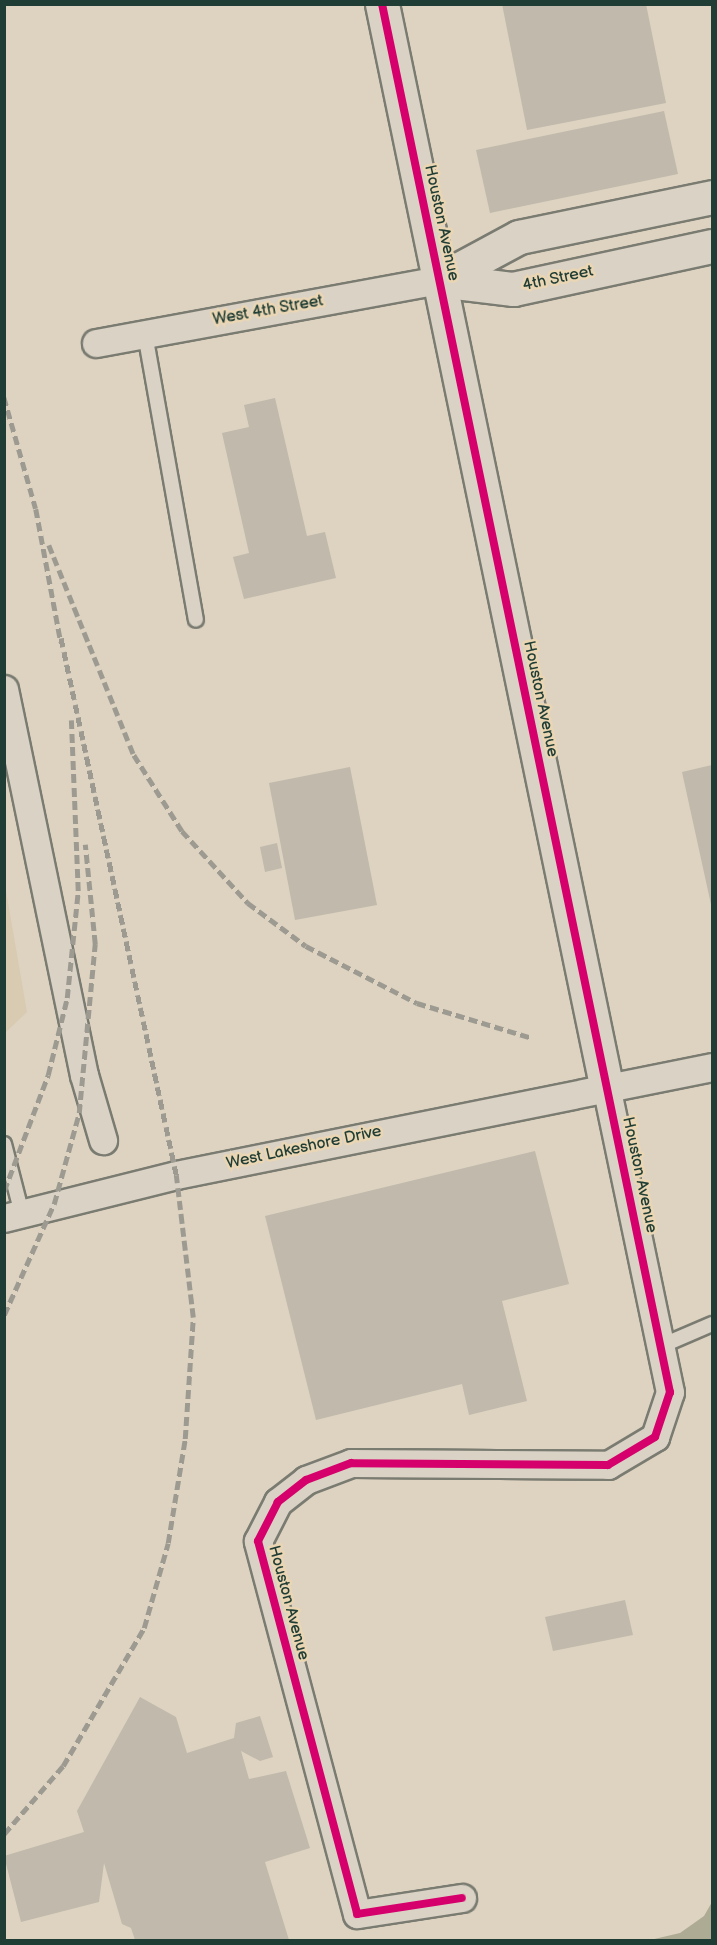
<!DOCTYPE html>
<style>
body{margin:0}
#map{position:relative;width:717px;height:1945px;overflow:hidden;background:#ded3c1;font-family:"Balsamiq Sans",sans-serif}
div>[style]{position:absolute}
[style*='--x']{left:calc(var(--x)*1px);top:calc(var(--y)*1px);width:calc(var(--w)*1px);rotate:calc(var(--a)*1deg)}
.built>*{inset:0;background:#d8cbb1}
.water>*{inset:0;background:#aeab95}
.building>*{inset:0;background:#c0b9ac}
.roads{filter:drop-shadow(2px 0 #7a7b71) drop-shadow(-2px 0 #7a7b71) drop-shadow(0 2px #7a7b71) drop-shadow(0 -2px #7a7b71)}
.service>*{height:14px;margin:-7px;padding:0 7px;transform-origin:7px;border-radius:7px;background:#dad2c5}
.minor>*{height:27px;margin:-13.5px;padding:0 13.5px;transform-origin:13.5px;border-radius:13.5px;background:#dad2c5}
.tertiary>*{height:33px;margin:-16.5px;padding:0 16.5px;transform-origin:16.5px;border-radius:16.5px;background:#dad2c5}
.rail>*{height:4.5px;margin-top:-2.25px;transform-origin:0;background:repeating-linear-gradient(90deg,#9d9b91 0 9px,transparent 0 13.5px)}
.cycleway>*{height:8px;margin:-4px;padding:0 4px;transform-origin:4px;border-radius:4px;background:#d6006c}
span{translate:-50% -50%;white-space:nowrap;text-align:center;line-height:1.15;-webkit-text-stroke:5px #ebd6b4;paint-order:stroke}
.street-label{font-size:16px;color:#1f3d34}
.frame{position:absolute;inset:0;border:6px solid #1f3d34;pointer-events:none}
</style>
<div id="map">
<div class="built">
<div style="clip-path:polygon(5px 885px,27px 1012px,5px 1033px,4px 1033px)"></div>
</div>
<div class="water">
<div style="clip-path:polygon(712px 1902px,712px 1940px,650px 1940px,680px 1933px,704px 1916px)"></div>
</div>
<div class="building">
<div style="clip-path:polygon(502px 4px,646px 4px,666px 103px,527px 130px)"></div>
<div style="clip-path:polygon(664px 111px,678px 174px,490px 213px,476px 150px)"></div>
<div style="clip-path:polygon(275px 398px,307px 536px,325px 532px,336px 578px,244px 599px,233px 557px,249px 553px,222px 433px,249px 427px,244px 405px)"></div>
<div style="clip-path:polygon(712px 765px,712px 909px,682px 772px)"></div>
<div style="clip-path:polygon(350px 767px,377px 905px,295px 920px,269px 783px)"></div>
<div style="clip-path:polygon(277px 843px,282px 868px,265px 872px,260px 847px)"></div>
<div style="clip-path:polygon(535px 1151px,569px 1284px,502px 1301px,527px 1401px,469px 1415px,462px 1384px,316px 1420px,265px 1216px)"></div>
<div style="clip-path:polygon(625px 1600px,633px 1635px,553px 1651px,545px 1617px)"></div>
<div style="clip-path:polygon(140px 1697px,176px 1717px,187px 1753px,234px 1738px,236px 1723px,260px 1716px,273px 1757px,260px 1761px,241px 1751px,249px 1779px,286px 1771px,310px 1848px,265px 1862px,289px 1940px,135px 1940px,131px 1928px,122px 1924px,104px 1863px,99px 1902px,21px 1922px,4px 1856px,84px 1832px,77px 1811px)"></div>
</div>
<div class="roads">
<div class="service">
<div style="--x:145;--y:334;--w:290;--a:79.9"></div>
<div style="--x:4;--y:1144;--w:68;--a:75.6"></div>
<div style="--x:661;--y:1346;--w:56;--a:-23.3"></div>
</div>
<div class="minor">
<div style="--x:96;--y:343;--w:349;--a:-10.4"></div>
<div style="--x:4;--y:689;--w:394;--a:78.3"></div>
<div style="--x:84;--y:1075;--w:68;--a:73.7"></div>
<div style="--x:4;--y:1218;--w:177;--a:-14"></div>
<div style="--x:176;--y:1175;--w:547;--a:-11.39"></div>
<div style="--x:462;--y:1898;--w:106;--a:171.3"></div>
<div style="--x:357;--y:1914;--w:386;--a:-104.9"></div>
<div style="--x:258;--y:1541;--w:44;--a:-62.9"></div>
<div style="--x:278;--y:1502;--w:36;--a:-38"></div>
<div style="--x:306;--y:1480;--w:48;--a:-20.7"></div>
<div style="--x:351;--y:1463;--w:257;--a:0.4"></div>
<div style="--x:608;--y:1465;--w:55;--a:-30.8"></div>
<div style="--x:655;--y:1437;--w:47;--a:-71.6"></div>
<div style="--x:670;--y:1392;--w:314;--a:-101.8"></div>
</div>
<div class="tertiary">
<div style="--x:382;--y:4;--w:1104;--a:78.29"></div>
<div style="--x:439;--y:280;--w:91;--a:-28.3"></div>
<div style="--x:519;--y:237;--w:197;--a:-11.7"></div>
<div style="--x:439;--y:280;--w:75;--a:6.9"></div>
<div style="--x:513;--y:289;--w:204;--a:-12.2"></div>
</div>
</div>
<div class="rail">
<div style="--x:4;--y:397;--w:116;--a:74.1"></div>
<div style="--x:36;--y:509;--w:135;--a:79.4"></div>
<div style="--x:49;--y:545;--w:227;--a:68"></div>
<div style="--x:134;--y:755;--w:90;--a:57.7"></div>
<div style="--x:182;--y:831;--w:98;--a:47.5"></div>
<div style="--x:248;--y:903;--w:72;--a:36.6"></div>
<div style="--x:306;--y:946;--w:125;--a:27.2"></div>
<div style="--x:417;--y:1003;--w:120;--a:16.9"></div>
<div style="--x:4;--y:1191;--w:124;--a:-69.2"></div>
<div style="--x:48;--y:1075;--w:79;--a:-76.1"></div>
<div style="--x:67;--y:998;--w:108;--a:-84.1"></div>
<div style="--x:78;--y:891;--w:171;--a:-92.3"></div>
<div style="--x:4;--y:1315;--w:122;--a:-65.8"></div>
<div style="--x:54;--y:1204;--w:94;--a:-74.6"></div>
<div style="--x:79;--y:1113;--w:170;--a:-84.6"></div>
<div style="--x:95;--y:944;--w:100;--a:-95.7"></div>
<div style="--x:4;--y:1834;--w:90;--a:-49.1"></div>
<div style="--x:63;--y:1766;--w:160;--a:-59.6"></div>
<div style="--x:144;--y:1628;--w:88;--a:-74.2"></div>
<div style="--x:168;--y:1543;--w:105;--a:-80.7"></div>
<div style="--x:185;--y:1439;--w:122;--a:-86.2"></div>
<div style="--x:193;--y:1317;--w:143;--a:-96.8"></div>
<div style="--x:176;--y:1175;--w:552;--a:-102.12"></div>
</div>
<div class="cycleway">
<div style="--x:382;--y:4;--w:1418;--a:78.28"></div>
<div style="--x:670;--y:1392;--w:47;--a:108.4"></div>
<div style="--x:655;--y:1437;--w:55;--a:149.2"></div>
<div style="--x:608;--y:1465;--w:257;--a:-179.6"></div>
<div style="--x:351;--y:1463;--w:48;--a:159.3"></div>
<div style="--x:306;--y:1480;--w:36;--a:142"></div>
<div style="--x:278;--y:1502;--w:44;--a:117.1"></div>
<div style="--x:258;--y:1541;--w:386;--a:75.1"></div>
<div style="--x:357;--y:1914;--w:106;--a:-8.7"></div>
</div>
<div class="street-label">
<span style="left:441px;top:223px;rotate:78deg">Houston Avenue</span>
<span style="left:558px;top:279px;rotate:-12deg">4th Street</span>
<span style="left:268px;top:311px;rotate:-10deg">West 4th Street</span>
<span style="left:540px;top:699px;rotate:78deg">Houston Avenue</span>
<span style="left:304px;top:1148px;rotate:-12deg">West Lakeshore Drive</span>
<span style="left:639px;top:1175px;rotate:78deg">Houston Avenue</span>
<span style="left:288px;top:1603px;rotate:75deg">Houston Avenue</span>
</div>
<div class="frame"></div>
</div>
